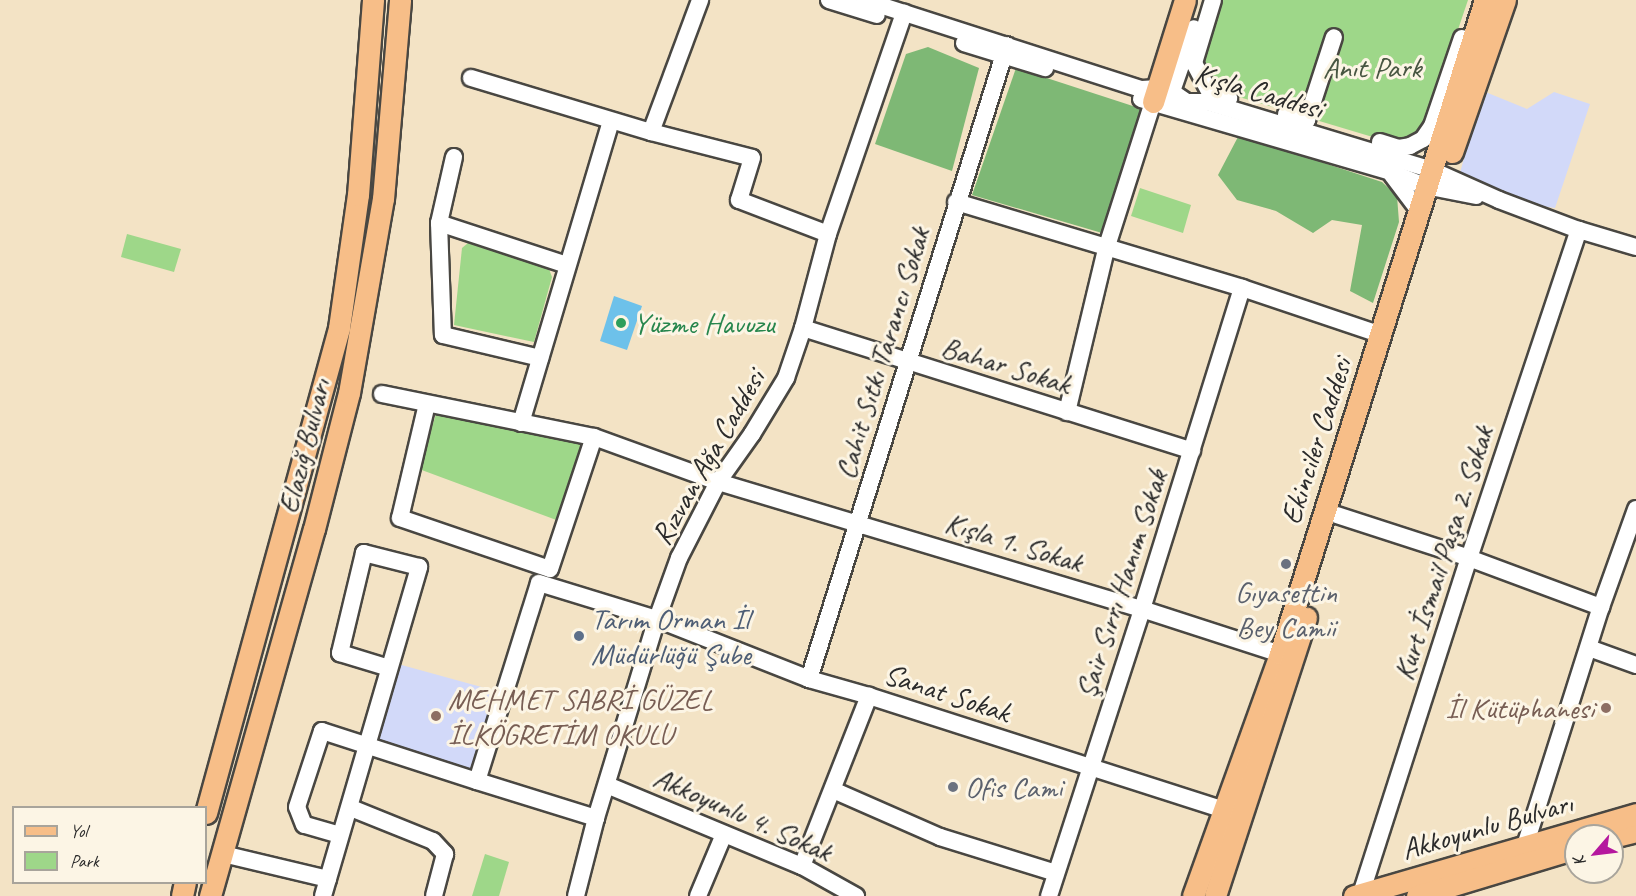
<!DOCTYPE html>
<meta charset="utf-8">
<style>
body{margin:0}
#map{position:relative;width:1636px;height:896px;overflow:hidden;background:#f3e3c5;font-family:Caveat,sans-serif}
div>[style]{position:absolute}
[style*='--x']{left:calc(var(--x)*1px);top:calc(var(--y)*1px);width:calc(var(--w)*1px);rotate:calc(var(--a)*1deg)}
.built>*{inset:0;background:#d2d9f9}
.green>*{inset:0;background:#9ed789}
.forest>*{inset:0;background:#7eb875}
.water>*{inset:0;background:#6dc1ea}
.roads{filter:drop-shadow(2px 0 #494742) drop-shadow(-2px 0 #494742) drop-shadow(0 2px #494742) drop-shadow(0 -2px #494742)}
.minor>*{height:16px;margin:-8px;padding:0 8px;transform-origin:8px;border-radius:8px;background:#fff}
.major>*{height:21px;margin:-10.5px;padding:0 10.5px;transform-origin:10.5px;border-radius:10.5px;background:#f7be88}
.dots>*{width:16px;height:16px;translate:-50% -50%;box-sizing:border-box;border:3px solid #fcf5e5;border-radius:50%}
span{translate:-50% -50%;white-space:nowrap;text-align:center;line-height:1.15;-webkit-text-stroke:6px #fcf5e5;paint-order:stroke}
.park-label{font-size:30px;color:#485642}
.street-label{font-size:30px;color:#2b2b2b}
.leisure-label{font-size:30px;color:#27864d}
.left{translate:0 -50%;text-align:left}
.worship-label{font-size:30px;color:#5b616d}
.service-label{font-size:30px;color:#4e5e75}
.education-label{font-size:30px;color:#785e54}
.right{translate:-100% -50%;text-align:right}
.legend{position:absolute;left:12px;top:806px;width:195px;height:78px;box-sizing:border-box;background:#fcf5e5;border:2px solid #a8a49b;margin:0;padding:8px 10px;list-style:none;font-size:18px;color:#2b2b2b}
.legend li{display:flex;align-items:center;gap:12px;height:30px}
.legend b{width:30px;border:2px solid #a8a49b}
.north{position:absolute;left:1564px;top:824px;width:60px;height:60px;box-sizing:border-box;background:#fcf5e5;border:2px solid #a8a49b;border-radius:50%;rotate:242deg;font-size:16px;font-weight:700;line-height:24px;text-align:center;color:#2b2b2b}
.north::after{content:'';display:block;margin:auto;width:21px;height:27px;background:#b5179e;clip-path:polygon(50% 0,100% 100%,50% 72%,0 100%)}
</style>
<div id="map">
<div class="built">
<div style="clip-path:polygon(1483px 91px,1527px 109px,1554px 92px,1590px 104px,1555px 208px,1499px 200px,1459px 176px)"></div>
<div style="clip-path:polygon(398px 664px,496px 691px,470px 772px,375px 741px)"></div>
</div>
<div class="green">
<div style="clip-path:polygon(1216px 0,1468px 0,1422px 136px,1396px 144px,1209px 88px,1197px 60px)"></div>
<div style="clip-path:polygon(1140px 188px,1191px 205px,1183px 233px,1131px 216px)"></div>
<div style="clip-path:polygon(127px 234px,181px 249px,174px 272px,121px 257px)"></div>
<div style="clip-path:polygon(468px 243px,549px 269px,552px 277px,534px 342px,454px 325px,462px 248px)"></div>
<div style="clip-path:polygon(436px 414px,581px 444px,582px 449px,559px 521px,419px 469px)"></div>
<div style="clip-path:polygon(485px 854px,509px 862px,499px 896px,472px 896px)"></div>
</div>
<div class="forest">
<div style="clip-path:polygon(928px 47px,979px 68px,952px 171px,875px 144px,906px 54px)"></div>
<div style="clip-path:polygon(1016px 68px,1142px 109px,1102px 233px,972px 195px)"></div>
<div style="clip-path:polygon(1239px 135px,1382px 182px,1397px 196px,1399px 222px,1373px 303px,1350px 291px,1362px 225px,1332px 220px,1313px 233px,1276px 211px,1237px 200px,1218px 175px)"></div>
</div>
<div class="water">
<div style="clip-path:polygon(614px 296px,642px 306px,627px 350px,600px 341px)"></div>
</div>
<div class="roads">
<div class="minor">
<div style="--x:829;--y:0;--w:50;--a:17.4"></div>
<div style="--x:864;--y:0;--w:292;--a:17.8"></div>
<div style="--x:1142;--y:89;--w:16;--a:-4"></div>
<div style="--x:1158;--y:88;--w:15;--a:16"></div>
<div style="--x:1172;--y:92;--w:18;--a:34"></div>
<div style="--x:1187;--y:102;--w:20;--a:0"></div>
<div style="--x:1207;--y:102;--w:235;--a:16.8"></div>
<div style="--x:1432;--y:170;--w:73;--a:24.1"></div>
<div style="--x:1499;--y:200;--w:85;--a:20.6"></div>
<div style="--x:1579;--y:230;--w:59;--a:16.6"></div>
<div style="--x:1213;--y:0;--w:66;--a:106.8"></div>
<div style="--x:1194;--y:63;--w:34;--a:62"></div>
<div style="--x:1210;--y:93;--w:20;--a:15"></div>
<div style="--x:964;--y:43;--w:85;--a:17.2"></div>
<div style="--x:471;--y:78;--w:188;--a:16.7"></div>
<div style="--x:651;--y:132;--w:141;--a:-69.6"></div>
<div style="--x:1141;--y:99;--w:259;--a:16.3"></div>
<div style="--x:1390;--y:172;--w:38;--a:22"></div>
<div style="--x:1425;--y:186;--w:52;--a:11.1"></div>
<div style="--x:1168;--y:103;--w:79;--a:-70.9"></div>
<div style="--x:1286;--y:114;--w:22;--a:16"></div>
<div style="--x:1307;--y:120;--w:87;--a:-72"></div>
<div style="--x:651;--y:132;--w:104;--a:14.4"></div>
<div style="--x:752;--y:158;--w:44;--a:107.2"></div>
<div style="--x:739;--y:200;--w:95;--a:20.9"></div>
<div style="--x:1380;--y:142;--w:20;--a:18"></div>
<div style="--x:1399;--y:148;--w:11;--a:-10"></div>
<div style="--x:1410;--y:146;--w:15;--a:-28"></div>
<div style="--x:1423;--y:139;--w:16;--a:-55"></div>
<div style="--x:1432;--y:126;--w:93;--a:-71.2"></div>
<div style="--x:454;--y:157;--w:68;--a:102.8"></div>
<div style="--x:439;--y:223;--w:135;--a:18.2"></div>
<div style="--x:1392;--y:175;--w:46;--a:52.9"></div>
<div style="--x:956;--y:202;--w:299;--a:16.7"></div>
<div style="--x:1242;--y:288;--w:148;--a:18.6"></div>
<div style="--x:439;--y:223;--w:112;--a:88"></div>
<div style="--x:443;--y:335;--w:100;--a:13.3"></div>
<div style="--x:803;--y:328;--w:408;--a:17.5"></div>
<div style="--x:382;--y:394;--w:216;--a:11.5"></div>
<div style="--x:594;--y:437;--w:132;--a:19.9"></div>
<div style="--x:718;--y:482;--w:443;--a:16.7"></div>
<div style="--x:1142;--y:609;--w:156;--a:18"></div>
<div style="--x:427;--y:404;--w:117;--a:103.3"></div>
<div style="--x:400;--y:518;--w:158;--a:18.8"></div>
<div style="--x:550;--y:569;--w:139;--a:-71.6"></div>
<div style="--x:1067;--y:412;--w:171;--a:-76.5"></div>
<div style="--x:1107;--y:246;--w:151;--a:-72.3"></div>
<div style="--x:521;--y:423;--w:314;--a:-73.4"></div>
<div style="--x:1337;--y:515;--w:139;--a:18"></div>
<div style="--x:1469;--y:558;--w:141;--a:20.4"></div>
<div style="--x:1589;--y:648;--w:50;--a:19.9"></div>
<div style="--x:809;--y:679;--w:664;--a:-72.66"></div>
<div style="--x:477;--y:781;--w:125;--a:17.3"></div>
<div style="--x:607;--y:785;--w:211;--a:22.6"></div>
<div style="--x:802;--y:866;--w:62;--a:29.1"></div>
<div style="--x:833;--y:790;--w:117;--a:23.7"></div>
<div style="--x:940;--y:837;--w:121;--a:17.2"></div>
<div style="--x:351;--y:808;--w:88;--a:21.9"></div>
<div style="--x:433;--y:841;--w:18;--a:47"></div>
<div style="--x:445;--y:854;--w:43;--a:104.7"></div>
<div style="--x:340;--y:835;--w:37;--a:-164"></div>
<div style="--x:304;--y:825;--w:19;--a:-111"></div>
<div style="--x:297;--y:807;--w:80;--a:-71.8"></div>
<div style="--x:322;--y:731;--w:163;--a:17.9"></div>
<div style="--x:477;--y:781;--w:207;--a:-72.6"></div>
<div style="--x:539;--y:583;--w:123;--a:17"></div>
<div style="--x:657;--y:619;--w:163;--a:21.5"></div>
<div style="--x:809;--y:679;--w:62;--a:15.8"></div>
<div style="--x:869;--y:696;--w:373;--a:17.8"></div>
<div style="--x:1525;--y:846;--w:251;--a:-72.4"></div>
<div style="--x:1601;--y:607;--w:104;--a:-70.3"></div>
<div style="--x:223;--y:854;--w:108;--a:13.4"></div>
<div style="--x:802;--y:866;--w:183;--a:-68.5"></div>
<div style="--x:1361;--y:894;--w:353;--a:-72.2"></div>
<div style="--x:1469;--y:558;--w:346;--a:-71.5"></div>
<div style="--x:323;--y:896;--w:343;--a:-73.7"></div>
<div style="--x:419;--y:567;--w:57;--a:-165.7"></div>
<div style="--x:364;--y:553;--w:103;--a:103.5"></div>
<div style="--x:340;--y:653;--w:51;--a:17"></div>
<div style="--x:576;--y:896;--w:81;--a:-75.6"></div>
<div style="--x:596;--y:818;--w:208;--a:-73"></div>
<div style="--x:657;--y:619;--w:65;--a:-70.2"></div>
<div style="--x:679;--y:558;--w:85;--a:-62.8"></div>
<div style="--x:718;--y:482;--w:59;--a:-54.7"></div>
<div style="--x:752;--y:434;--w:66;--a:-58.7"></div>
<div style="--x:786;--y:378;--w:53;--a:-71.2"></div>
<div style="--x:803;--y:328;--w:97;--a:-75.1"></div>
<div style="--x:828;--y:234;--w:234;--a:-71"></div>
<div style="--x:698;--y:896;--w:67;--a:-67.2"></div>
<div style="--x:1049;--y:896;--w:302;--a:-72"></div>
<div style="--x:1142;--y:609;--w:336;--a:-72.7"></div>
</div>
<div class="major">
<div style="--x:1153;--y:102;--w:107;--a:-72.6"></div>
<div style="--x:1452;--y:152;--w:161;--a:-70.8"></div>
<div style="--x:206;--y:813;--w:503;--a:-74.66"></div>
<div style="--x:339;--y:328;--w:134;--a:-81.9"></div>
<div style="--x:358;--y:195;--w:196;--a:-85.6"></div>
<div style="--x:1612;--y:837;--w:25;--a:-14"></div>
<div style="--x:182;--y:896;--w:14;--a:-78"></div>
<div style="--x:210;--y:896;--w:381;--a:-74.2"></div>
<div style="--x:314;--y:529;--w:140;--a:-75.6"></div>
<div style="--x:349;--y:393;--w:197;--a:-80.1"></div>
<div style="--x:383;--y:199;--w:200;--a:-85.1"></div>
<div style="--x:1193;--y:896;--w:257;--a:-70.2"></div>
<div style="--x:1280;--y:654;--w:685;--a:-72.6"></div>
<div style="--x:1215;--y:896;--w:293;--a:-71.9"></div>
<div style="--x:1354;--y:896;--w:294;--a:-16.2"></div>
<div style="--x:1417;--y:896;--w:166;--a:-16.8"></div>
</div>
</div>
<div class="dots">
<div style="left:621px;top:323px;background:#2e9e5b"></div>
<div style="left:1286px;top:564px;background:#6b7280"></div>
<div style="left:579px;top:636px;background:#5c6f8a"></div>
<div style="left:1606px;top:708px;background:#8d6e63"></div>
<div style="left:436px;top:716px;background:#8d6e63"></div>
<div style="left:953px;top:787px;background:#6b7280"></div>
</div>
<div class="park-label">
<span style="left:1372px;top:67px">Anıt Park</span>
</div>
<div class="street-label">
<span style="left:1259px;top:91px;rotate:16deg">Kışla Caddesi</span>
<span style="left:882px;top:353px;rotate:-73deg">Cahit Sıtkı Tarancı Sokak</span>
<span style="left:1006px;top:365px;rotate:17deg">Bahar Sokak</span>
<span style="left:1316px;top:441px;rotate:-72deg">Ekinciler Caddesi</span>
<span style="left:304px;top:446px;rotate:-76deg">Elazığ Bulvarı</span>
<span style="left:708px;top:457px;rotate:-60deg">Rızvan Ağa Caddesi</span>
<span style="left:1014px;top:542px;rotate:17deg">Kışla 1. Sokak</span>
<span style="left:1443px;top:553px;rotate:-72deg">Kurt İsmail Paşa 2. Sokak</span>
<span style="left:1121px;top:584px;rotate:-72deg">Şair Sırrı Hanım Sokak</span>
<span style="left:947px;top:693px;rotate:18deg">Sanat Sokak</span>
<span style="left:743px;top:814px;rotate:24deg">Akkoyunlu 4. Sokak</span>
<span style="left:1487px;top:826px;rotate:-16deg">Akkoyunlu Bulvarı</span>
</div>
<div class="leisure-label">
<span class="left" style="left:633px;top:323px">Yüzme Havuzu</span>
</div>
<div class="worship-label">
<span style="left:1286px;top:609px">Gıyasettin<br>Bey Camii</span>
<span class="left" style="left:965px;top:787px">Ofis Cami</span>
</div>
<div class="service-label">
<span class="left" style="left:591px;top:636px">Tarım Orman İl<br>Müdürlüğü Şube</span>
</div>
<div class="education-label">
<span class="left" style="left:448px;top:716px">MEHMET SABRİ GÜZEL<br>İLKÖGRETİM OKULU</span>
<span class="right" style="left:1594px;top:708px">İl Kütüphanesi</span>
</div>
<ul class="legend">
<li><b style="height:8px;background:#f7be88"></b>Yol</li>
<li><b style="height:16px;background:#9ed789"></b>Park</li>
</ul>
<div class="north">K</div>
</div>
